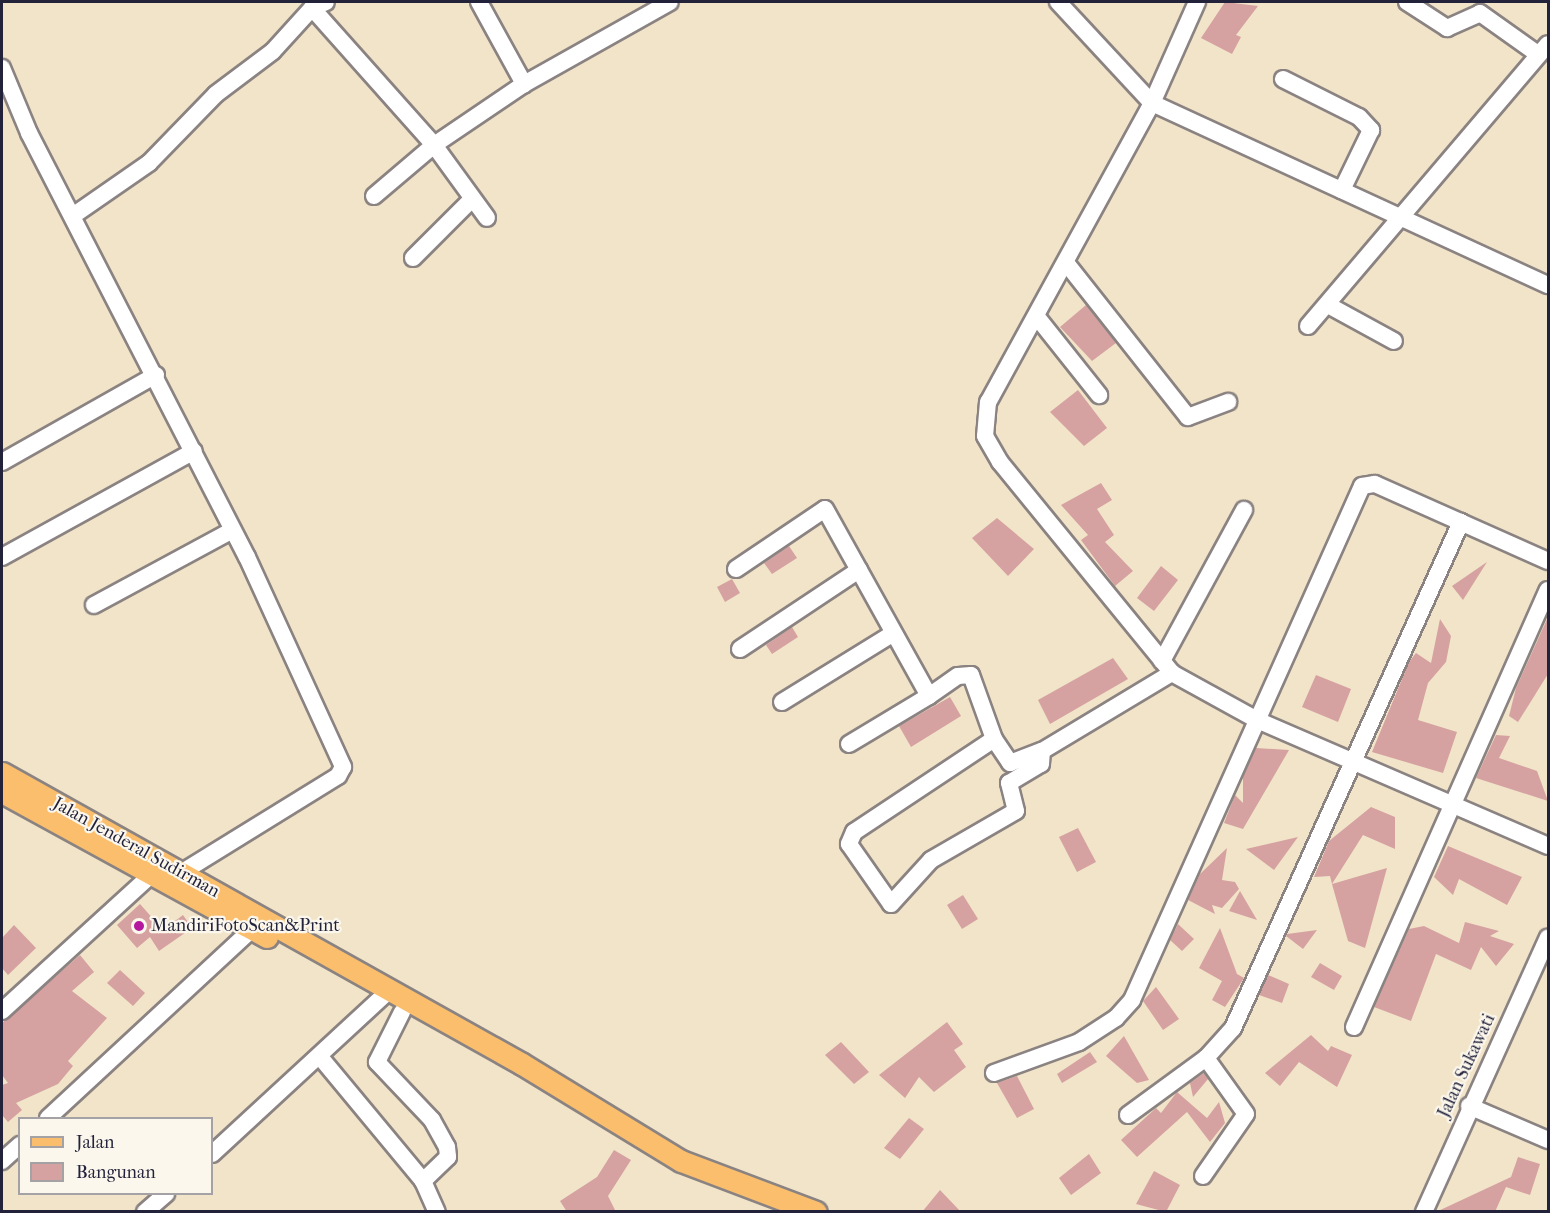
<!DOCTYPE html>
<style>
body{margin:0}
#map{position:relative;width:1550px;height:1213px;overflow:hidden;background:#f2e4c8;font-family:"IM FELL French Canon",serif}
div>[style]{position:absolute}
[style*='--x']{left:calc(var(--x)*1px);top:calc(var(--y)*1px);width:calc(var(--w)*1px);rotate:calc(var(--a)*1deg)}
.building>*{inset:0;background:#d5a2a1}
.roads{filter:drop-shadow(2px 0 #8a8382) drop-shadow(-2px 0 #8a8382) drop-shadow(0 2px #8a8382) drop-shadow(0 -2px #8a8382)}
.minor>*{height:16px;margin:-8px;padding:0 8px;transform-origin:8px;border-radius:8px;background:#fff}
.major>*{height:21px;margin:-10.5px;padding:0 10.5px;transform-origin:10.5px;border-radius:10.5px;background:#fabe6d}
.dots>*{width:16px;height:16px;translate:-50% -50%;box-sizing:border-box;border:3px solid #fbf7ec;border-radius:50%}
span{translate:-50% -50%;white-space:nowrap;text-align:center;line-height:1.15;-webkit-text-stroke:4.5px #fbf7ec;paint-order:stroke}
.street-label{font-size:18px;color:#22223b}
.poi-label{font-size:18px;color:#22223b}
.left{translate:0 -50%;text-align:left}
.frame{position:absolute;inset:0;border:3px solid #22223b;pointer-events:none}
.legend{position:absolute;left:18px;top:1117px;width:195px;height:78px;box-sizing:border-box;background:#fbf7ec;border:2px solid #a4a2a5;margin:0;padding:8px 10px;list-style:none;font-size:18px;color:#22223b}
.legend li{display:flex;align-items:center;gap:12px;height:30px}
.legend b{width:30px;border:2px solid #a4a2a5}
</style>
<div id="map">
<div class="building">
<div style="clip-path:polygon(1225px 2px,1258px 6px,1236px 35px,1241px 37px,1232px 54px,1201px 38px)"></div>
<div style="clip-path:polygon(1086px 305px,1116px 343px,1092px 361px,1060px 327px)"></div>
<div style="clip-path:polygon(1078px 390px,1107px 428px,1084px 446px,1050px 412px)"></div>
<div style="clip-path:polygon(1101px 483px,1112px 500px,1097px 509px,1114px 535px,1105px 542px,1133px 571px,1115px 586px,1081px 540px,1088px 535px,1061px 505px)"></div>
<div style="clip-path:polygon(997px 518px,1034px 549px,1008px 576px,972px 538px)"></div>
<div style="clip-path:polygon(789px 546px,797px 558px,772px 574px,764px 563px)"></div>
<div style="clip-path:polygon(1487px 562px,1463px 600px,1452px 586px)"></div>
<div style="clip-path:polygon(1161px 566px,1178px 580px,1154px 611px,1137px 598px)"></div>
<div style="clip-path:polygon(732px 579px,740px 593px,725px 602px,717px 587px)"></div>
<div style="clip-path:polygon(1548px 617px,1548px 674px,1518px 722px,1509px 716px,1516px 688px)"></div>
<div style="clip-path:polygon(1440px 619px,1451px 636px,1446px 662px,1428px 683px,1418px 720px,1457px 732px,1443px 773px,1372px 752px,1409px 662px,1416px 653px,1431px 663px)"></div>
<div style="clip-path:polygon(792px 627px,798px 637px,772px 654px,766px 645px)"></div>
<div style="clip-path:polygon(1113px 658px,1128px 679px,1050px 724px,1038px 700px)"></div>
<div style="clip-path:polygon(1316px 675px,1351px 689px,1338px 722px,1302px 707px)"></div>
<div style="clip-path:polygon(950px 697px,961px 716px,911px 747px,899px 726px)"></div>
<div style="clip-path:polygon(1496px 735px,1510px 736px,1499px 758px,1537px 771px,1548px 801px,1476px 778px)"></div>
<div style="clip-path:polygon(1256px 748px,1289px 750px,1243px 829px,1224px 823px,1235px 795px,1243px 803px,1243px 777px)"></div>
<div style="clip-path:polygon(1371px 807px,1395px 817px,1395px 849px,1363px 835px,1332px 884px,1330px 876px,1314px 877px,1329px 841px)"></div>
<div style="clip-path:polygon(1078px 828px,1096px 862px,1077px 872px,1059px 837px)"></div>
<div style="clip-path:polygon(1298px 837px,1274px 870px,1246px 849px)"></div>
<div style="clip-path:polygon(1448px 846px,1522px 877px,1507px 905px,1459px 879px,1453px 895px,1434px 877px)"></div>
<div style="clip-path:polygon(1227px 848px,1222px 880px,1235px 882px,1239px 889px,1222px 908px,1212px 905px,1215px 914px,1188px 900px,1200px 874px)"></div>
<div style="clip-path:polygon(1387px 868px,1365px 948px,1348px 941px,1332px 884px)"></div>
<div style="clip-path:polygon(1240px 891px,1257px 920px,1229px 911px)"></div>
<div style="clip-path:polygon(963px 895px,978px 919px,962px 929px,947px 905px)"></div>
<div style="clip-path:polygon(140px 904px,163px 930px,183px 915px,192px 928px,159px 951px,150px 937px,137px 948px,117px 925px)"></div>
<div style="clip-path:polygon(1465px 922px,1499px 931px,1490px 936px,1514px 944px,1496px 966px,1481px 947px,1471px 970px,1436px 954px,1411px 1021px,1374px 1007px,1409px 929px,1424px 926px,1459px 943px)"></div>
<div style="clip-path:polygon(1178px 924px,1194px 939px,1182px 951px,1170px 940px)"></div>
<div style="clip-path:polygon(14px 925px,36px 948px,8px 975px,2px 968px,2px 938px)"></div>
<div style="clip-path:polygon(1220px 928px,1237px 974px,1244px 978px,1225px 1007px,1212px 1000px,1222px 981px,1199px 968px)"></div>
<div style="clip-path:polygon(1317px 930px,1303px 949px,1286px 936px,1287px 934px)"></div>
<div style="clip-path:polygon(80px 955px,94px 972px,72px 991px,107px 1018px,68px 1061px,73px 1066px,58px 1084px,16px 1103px,22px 1110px,8px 1122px,2px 1115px,2px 1085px,8px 1083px,2px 1075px,2px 1023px)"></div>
<div style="clip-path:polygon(1320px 963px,1342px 976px,1334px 990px,1311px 977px)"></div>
<div style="clip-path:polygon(120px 970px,145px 993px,133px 1006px,107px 983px)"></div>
<div style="clip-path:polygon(1268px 975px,1289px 984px,1282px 1003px,1259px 995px)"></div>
<div style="clip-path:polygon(1156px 987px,1179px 1019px,1163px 1030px,1143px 1001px)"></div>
<div style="clip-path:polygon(947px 1022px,963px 1044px,954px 1050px,966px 1067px,934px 1092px,919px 1077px,905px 1098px,879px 1075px)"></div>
<div style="clip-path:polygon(1311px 1035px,1328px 1051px,1331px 1046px,1352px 1055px,1337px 1087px,1299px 1062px,1280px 1086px,1265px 1073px)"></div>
<div style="clip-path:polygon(1124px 1036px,1149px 1080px,1137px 1083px,1106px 1056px)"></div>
<div style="clip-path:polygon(841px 1042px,869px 1072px,854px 1084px,825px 1055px)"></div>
<div style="clip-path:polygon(1090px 1052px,1097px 1062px,1062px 1083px,1057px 1074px)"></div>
<div style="clip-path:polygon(1204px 1073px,1208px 1079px,1193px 1097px,1190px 1083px)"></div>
<div style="clip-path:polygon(1017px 1076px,1034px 1109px,1017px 1118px,997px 1083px)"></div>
<div style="clip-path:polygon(1177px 1092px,1207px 1118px,1219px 1102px,1225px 1123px,1210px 1142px,1187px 1112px,1137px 1157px,1121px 1140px,1156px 1108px,1161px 1113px)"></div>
<div style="clip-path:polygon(909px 1118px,924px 1129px,900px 1159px,884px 1148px)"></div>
<div style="clip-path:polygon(614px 1150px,631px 1160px,608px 1196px,616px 1212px,567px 1212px,560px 1201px,597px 1177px)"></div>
<div style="clip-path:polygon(1089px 1154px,1101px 1173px,1071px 1195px,1059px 1178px)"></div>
<div style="clip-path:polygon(1518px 1157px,1540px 1164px,1530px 1195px,1506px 1187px,1495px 1212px,1436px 1212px,1511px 1177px)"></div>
<div style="clip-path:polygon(1154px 1171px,1180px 1185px,1166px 1212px,1136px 1204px)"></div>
<div style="clip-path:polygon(940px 1190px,961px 1212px,922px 1212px)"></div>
</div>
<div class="roads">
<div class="minor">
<div style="--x:479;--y:2;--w:94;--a:61.2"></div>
<div style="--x:1058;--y:2;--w:138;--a:47.1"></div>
<div style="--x:1152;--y:103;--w:436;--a:24.7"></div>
<div style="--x:1197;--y:2;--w:111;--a:114"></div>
<div style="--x:1152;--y:103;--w:341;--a:118.7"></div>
<div style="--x:988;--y:402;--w:34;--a:95"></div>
<div style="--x:985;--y:436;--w:30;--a:60"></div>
<div style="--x:1000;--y:462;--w:272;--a:50.8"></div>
<div style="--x:1172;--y:673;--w:97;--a:28.9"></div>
<div style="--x:1257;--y:720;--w:317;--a:23.4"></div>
<div style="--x:1407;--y:2;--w:48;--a:33"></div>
<div style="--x:1447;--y:28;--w:36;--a:-24"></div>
<div style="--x:1480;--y:13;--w:72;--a:35.4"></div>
<div style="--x:312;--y:8;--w:183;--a:48.3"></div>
<div style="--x:434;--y:145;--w:90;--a:54"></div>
<div style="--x:2;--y:68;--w:70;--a:67.4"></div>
<div style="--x:29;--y:133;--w:477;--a:62.8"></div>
<div style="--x:247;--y:557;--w:231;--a:65.4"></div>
<div style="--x:343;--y:767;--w:10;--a:119"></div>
<div style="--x:338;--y:776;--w:194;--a:148.3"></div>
<div style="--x:1283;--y:79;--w:85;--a:26.6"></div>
<div style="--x:1359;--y:117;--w:18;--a:47"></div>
<div style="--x:1371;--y:130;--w:67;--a:115.8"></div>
<div style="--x:374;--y:196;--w:79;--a:-40.4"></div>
<div style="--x:434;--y:145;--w:109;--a:-34.1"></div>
<div style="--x:524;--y:84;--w:167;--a:-29.3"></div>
<div style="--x:74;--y:215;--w:91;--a:-34.7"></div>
<div style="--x:149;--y:163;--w:96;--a:-45.8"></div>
<div style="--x:216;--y:94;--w:71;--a:-37"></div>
<div style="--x:273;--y:51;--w:58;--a:-47.8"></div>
<div style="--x:312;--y:8;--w:15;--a:-23"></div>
<div style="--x:413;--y:258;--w:83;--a:-45"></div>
<div style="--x:1067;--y:264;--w:195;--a:51.7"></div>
<div style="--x:1188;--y:417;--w:43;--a:-20.6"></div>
<div style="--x:1328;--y:305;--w:75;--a:28.6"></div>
<div style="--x:1037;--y:317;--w:100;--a:51.5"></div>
<div style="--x:1308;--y:326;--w:370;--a:-49.6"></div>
<div style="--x:2;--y:462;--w:177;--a:-29.5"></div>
<div style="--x:2;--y:557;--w:219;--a:-28.9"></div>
<div style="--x:736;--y:569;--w:107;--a:-34"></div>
<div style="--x:825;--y:509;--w:214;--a:60.9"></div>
<div style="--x:929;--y:696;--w:35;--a:-35"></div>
<div style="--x:958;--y:676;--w:13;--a:-4"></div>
<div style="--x:971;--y:675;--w:68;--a:70.2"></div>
<div style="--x:994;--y:739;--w:29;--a:56"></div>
<div style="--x:1010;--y:763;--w:34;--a:-21"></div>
<div style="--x:1042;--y:751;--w:152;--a:-31"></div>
<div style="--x:94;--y:605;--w:156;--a:-28.4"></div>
<div style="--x:740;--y:649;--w:143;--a:-33.6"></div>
<div style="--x:1162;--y:661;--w:172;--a:-61.5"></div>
<div style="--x:782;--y:702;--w:129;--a:-31.7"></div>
<div style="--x:994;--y:739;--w:168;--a:146.4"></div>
<div style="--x:854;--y:832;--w:13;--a:113"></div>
<div style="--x:849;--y:844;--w:73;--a:55"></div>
<div style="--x:891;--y:904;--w:59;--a:-47.7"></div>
<div style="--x:931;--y:860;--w:98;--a:-30"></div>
<div style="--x:1016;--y:811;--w:29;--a:-104"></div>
<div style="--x:1009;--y:783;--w:37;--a:-31"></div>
<div style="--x:1041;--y:764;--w:13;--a:-86"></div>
<div style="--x:849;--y:744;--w:93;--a:-31"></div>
<div style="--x:2;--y:1011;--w:203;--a:-42.4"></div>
<div style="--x:402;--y:1012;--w:56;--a:116.6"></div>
<div style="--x:377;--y:1062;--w:80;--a:46.5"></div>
<div style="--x:432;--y:1120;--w:31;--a:61"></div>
<div style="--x:447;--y:1147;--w:10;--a:84"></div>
<div style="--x:448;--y:1157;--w:35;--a:136"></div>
<div style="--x:1354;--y:1027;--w:478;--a:-66.1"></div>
<div style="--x:321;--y:1058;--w:160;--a:50.3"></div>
<div style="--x:423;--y:1181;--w:34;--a:66"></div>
<div style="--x:994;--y:1073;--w:90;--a:-20"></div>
<div style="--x:1079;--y:1042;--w:44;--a:-33"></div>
<div style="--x:1116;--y:1018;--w:24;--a:-48"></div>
<div style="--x:1132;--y:1000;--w:563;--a:-65.89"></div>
<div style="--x:1362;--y:486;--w:13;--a:-9"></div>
<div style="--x:1375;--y:484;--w:189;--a:24"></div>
<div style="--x:1469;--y:1106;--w:86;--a:23.3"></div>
<div style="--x:1128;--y:1115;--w:97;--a:-36.2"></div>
<div style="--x:1206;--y:1058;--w:40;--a:-48"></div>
<div style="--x:1233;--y:1028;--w:555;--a:-65.74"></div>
<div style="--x:48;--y:1118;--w:278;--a:-42.8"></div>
<div style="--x:212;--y:1154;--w:242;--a:-42.7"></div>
<div style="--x:2;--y:1161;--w:24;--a:-42"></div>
<div style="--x:1203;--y:1176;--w:75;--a:-55.3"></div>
<div style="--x:1246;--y:1114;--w:69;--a:-125.5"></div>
<div style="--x:145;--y:1212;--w:28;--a:-41"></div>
<div style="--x:1424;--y:1212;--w:301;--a:-65.7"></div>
</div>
<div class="major">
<div style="--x:2;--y:773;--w:596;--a:29.23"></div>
<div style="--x:522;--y:1064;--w:186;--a:31.4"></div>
<div style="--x:681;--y:1161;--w:144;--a:20.7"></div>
<div style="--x:2;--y:792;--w:302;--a:28.7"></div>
</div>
</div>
<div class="dots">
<div style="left:139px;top:926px;background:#b5179e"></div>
</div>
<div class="street-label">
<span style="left:136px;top:848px;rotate:29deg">Jalan Jenderal Sudirman</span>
<span style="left:1467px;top:1066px;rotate:-65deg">Jalan Sukawati</span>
</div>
<div class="poi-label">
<span class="left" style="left:151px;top:926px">MandiriFotoScan&amp;Print</span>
</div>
<div class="frame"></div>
<ul class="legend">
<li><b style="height:8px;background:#fabe6d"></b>Jalan</li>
<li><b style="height:16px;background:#d5a2a1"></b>Bangunan</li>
</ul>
</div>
